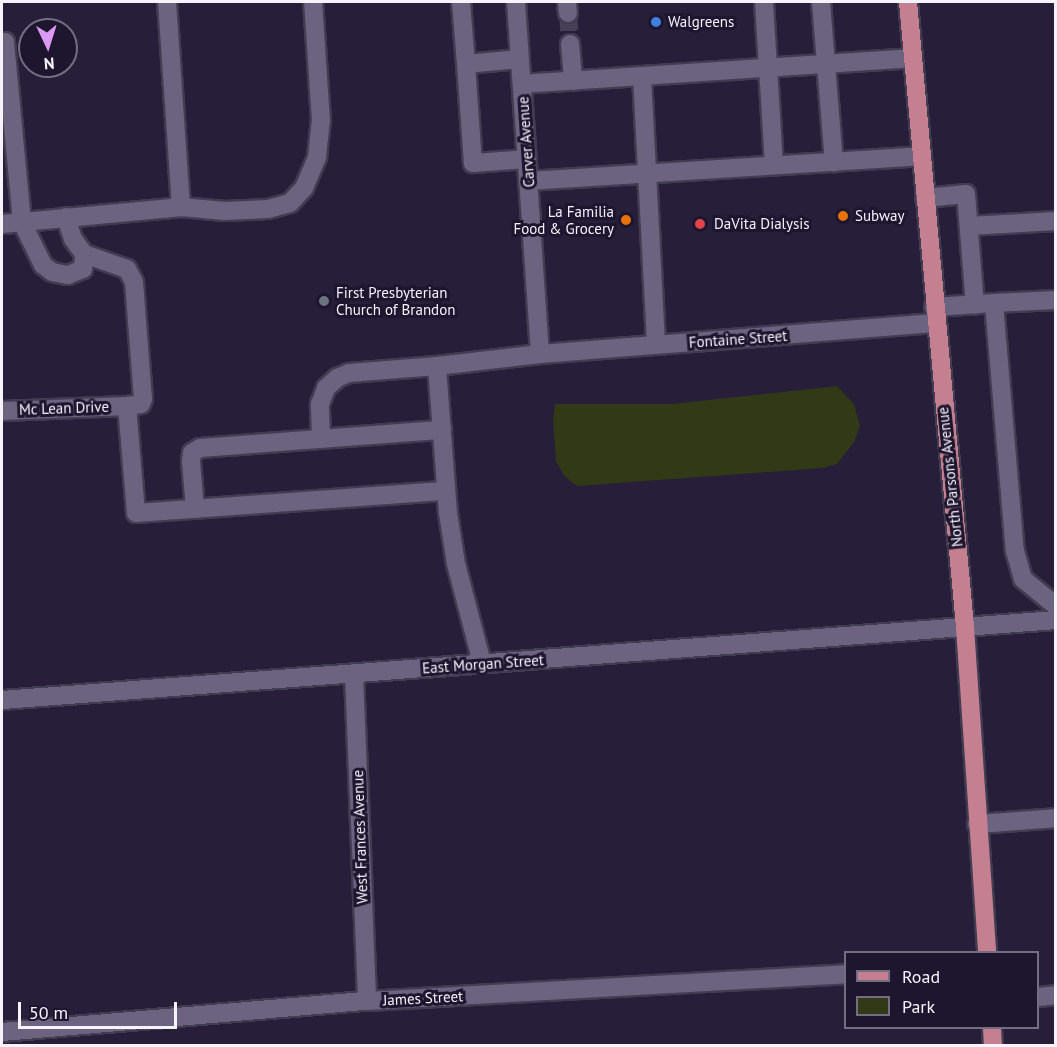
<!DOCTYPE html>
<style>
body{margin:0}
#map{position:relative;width:1057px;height:1047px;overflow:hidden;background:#271f39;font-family:"PT Sans",sans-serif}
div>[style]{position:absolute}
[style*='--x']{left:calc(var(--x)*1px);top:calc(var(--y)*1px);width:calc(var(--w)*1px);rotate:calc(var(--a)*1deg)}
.green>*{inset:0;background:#313916}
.minor-tunnel>*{height:18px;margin-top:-9px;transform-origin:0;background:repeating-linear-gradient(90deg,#463f56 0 18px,transparent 0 27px)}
.roads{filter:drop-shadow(2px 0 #423c50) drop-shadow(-2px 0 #423c50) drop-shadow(0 2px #423c50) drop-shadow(0 -2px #423c50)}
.minor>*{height:18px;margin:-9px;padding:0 9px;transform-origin:9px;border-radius:9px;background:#6c6381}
.major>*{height:18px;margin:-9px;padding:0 9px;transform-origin:9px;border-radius:9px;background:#c48090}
.dots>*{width:16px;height:16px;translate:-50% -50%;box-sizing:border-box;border:3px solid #1e152e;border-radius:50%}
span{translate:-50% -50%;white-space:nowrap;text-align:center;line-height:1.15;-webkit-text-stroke:6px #1e152e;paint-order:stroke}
.poi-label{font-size:15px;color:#f5f3fd}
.left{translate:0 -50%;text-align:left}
.right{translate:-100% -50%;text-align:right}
.street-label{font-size:15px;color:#f5f3fd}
.frame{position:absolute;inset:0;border:3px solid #f5f3fd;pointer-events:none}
.legend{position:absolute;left:844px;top:951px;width:195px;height:78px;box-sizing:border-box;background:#1e152e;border:2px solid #746e81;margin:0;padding:8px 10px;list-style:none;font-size:18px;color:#f5f3fd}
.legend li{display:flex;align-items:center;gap:12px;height:30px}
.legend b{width:30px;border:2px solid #746e81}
.north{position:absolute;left:18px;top:18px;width:60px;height:60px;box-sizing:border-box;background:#1e152e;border:2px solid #746e81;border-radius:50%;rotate:176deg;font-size:16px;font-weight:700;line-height:24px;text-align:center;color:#f5f3fd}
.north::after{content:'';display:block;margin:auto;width:21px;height:27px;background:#dc99f4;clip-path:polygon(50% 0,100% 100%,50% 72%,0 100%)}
.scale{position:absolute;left:18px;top:1002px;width:159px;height:27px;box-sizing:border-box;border:3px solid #f5f3fd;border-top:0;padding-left:8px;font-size:18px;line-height:21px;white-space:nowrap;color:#f5f3fd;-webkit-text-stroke:4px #1e152e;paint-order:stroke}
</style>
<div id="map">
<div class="green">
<div style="clip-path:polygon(837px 386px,854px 404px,860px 426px,854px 442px,837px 464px,822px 468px,577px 486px,564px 476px,556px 461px,553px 419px,555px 404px,672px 404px)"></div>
</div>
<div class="minor-tunnel">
<div style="--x:568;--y:13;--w:31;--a:86"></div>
</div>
<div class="roads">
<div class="minor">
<div style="--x:461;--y:2;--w:62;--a:85.4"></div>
<div style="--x:466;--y:64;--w:54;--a:-5.3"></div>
<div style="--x:516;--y:2;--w:353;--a:86.1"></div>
<div style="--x:567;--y:2;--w:11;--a:85"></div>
<div style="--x:764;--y:2;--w:163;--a:86.5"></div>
<div style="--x:821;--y:2;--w:161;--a:85.4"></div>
<div style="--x:2;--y:42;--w:3;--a:0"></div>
<div style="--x:5;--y:42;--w:181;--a:84.6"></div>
<div style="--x:22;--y:222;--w:48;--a:64"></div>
<div style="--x:43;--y:265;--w:11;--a:38"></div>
<div style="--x:52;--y:272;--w:16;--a:11"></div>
<div style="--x:68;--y:275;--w:16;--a:-22"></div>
<div style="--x:83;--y:269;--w:15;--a:-86"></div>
<div style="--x:570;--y:44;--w:37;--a:85"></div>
<div style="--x:466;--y:64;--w:99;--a:86"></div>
<div style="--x:473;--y:163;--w:54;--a:-4.2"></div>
<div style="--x:642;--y:76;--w:269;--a:87"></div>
<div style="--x:522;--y:84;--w:392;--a:-3.8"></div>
<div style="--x:528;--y:181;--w:394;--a:-3.6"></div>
<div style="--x:925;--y:198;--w:41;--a:-5.6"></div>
<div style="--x:966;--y:194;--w:111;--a:85.4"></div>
<div style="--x:181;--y:207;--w:44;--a:5.2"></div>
<div style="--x:225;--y:211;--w:43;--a:-2.7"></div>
<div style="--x:268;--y:209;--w:23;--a:-15"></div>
<div style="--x:290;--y:203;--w:21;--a:-47"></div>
<div style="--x:304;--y:188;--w:34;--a:-67"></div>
<div style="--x:317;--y:157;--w:36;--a:-84"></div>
<div style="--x:321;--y:121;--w:119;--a:-93.8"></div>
<div style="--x:2;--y:224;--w:180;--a:-5.4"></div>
<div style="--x:181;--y:207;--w:205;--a:-93.9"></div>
<div style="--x:969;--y:226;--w:87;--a:-3.3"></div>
<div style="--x:994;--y:303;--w:62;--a:-2.8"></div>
<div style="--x:934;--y:307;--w:60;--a:-3.8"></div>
<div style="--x:994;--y:303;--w:249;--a:85.2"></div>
<div style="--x:1015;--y:551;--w:29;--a:74"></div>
<div style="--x:1023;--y:579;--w:43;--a:39.3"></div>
<div style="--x:127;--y:406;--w:107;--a:85.2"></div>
<div style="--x:136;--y:513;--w:311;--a:-4.1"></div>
<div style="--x:2;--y:411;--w:125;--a:-2.3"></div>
<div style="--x:127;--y:406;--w:14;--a:-8"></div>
<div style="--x:141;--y:404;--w:5;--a:-68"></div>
<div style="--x:143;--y:399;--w:117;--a:-94.4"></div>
<div style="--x:134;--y:282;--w:15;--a:-118"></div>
<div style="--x:127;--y:269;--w:46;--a:-160.8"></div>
<div style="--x:84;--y:254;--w:19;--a:-126"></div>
<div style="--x:73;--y:239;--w:23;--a:-108"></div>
<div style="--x:321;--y:438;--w:34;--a:-92"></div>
<div style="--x:320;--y:404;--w:17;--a:-69"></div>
<div style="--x:326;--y:388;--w:15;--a:-42"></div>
<div style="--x:337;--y:378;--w:13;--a:-23"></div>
<div style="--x:349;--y:373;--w:88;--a:-4.5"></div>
<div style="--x:195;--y:509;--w:48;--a:-94.8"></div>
<div style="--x:191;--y:461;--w:8;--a:-83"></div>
<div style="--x:192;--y:453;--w:9;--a:-32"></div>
<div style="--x:200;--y:448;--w:243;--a:-4.3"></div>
<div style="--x:482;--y:663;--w:102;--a:-104.7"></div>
<div style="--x:456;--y:564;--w:52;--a:-98.9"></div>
<div style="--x:448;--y:513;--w:147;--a:-94.3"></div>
<div style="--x:437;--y:366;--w:104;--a:-6.6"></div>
<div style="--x:540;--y:354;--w:396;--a:-4.5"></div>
<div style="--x:354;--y:674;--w:327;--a:87.7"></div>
<div style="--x:2;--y:700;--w:1057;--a:-4.34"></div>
<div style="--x:977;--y:824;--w:79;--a:-4.3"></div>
<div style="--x:1038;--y:997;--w:18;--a:-6"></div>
<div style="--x:2;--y:1032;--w:366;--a:-4.9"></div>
<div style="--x:367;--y:1001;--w:480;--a:-3.2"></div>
</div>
<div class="major">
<div style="--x:908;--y:2;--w:628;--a:84.79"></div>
<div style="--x:965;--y:627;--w:326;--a:86.1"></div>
<div style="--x:992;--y:1028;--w:18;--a:87"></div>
</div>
</div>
<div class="dots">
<div style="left:656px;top:22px;background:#3f7fe0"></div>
<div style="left:843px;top:216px;background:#e8710a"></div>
<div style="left:626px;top:220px;background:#e8710a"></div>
<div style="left:700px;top:224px;background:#e0444e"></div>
<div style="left:324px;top:301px;background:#6b7280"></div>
</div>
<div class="poi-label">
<span class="left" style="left:668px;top:22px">Walgreens</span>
<span class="right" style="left:614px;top:220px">La Familia<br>Food &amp; Grocery</span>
<span class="left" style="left:855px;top:216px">Subway</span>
<span class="left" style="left:714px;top:224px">DaVita Dialysis</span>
<span class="left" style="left:336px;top:301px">First Presbyterian<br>Church of Brandon</span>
</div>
<div class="street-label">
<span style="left:526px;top:142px;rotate:-94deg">Carver Avenue</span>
<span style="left:738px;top:339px;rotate:-4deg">Fontaine Street</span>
<span style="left:64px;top:408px;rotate:-2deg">Mc Lean Drive</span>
<span style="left:950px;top:477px;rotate:-96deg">North Parsons Avenue</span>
<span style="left:483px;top:664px;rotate:-4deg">East Morgan Street</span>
<span style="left:360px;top:837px;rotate:-92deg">West Frances Avenue</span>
<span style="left:423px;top:998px;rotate:-3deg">James Street</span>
</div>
<div class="frame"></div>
<ul class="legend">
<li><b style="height:8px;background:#c48090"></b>Road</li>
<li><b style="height:16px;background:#313916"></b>Park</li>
</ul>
<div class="north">N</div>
<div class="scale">50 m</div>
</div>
